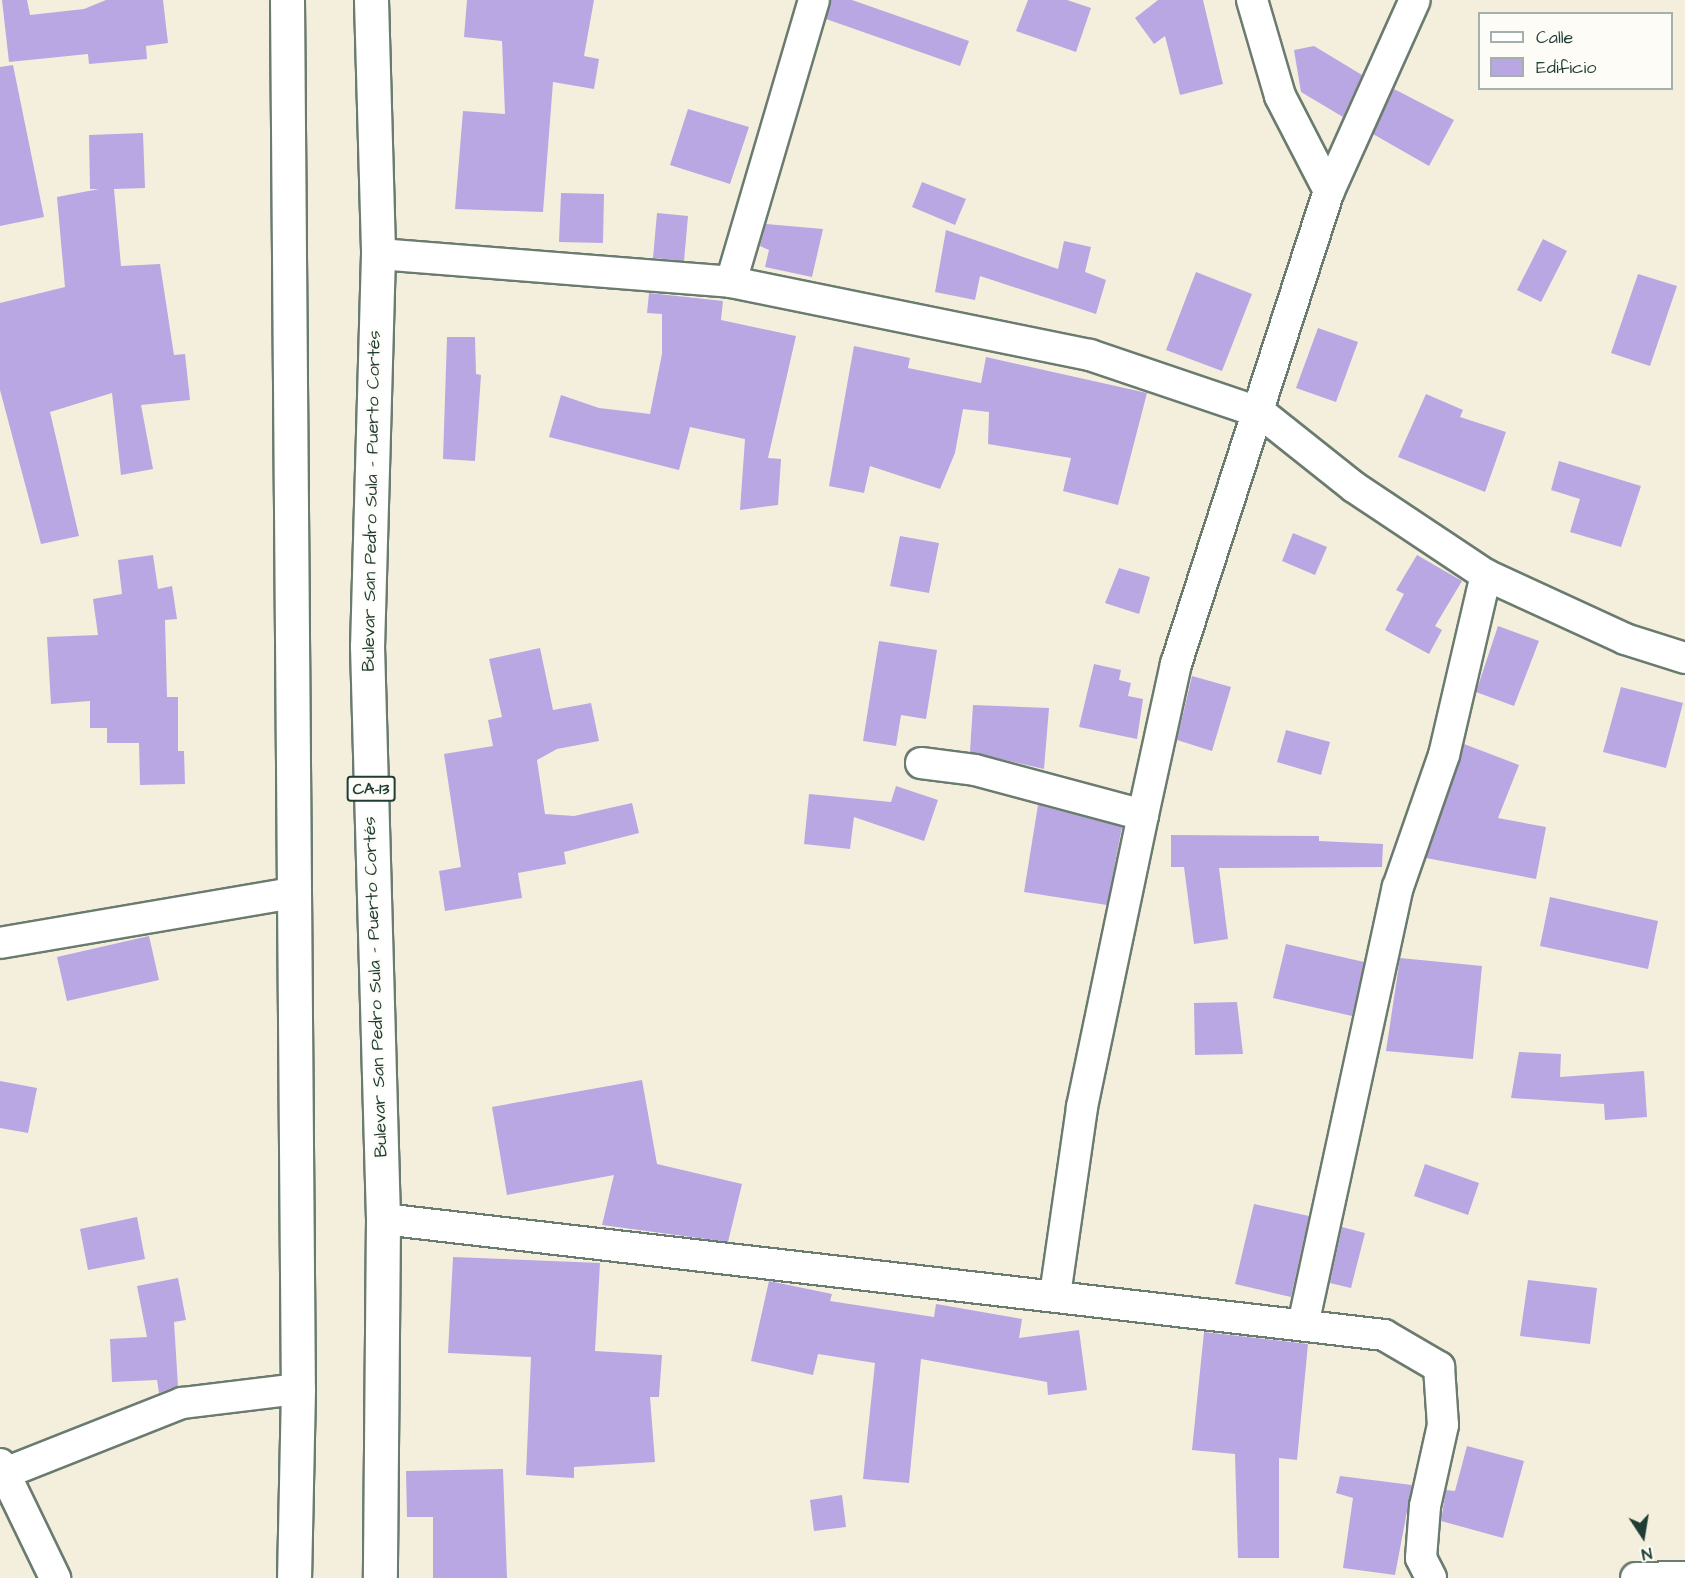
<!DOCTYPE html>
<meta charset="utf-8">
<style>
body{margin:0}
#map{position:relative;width:1685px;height:1578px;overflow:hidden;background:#f4efdc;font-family:"Architects Daughter",sans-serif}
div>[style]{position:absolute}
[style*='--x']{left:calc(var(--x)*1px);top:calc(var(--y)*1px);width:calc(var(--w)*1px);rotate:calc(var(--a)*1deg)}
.building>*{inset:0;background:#b8a7e3}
.roads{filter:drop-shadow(2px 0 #6a7b6f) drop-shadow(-2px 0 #6a7b6f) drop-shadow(0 2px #6a7b6f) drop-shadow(0 -2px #6a7b6f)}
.minor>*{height:30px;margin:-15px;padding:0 15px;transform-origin:15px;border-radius:15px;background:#fff}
.trunk>*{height:33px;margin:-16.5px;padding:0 16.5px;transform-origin:16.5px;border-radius:16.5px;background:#fff}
span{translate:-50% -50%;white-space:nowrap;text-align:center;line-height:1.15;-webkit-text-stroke:4.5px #fdfcf7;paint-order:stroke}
.shield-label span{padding:2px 4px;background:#fdfcf7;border:2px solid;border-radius:4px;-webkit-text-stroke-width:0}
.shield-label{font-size:16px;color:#1f3d34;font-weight:700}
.street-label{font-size:18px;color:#1f3d34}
.legend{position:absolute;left:1478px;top:12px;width:195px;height:78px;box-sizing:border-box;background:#fdfcf7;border:2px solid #a4b0a9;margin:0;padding:8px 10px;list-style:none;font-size:18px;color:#1f3d34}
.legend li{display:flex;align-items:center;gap:12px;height:30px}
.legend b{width:30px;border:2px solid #a4b0a9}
.north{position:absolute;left:1613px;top:1506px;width:60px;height:60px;-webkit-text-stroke:4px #fdfcf7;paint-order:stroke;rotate:168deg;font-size:16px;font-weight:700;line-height:24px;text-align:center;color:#1f3d34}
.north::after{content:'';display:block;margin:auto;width:21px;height:27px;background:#1f3d34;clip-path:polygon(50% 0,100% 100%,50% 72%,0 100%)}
</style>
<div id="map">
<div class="building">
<div style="clip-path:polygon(2px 0,27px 0,30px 15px,84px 9px,106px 0,163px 0,168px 43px,146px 46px,147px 59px,89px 64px,88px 54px,9px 62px)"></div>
<div style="clip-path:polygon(467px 0,594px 0,584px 56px,599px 59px,594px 89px,553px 82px,543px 212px,455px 209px,463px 111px,505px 114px,502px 41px,464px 37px)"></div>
<div style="clip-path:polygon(831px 0,852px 0,969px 41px,960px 66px,826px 19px)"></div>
<div style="clip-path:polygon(1028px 0,1067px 0,1091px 8px,1076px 52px,1016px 31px)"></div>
<div style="clip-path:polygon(1158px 0,1203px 0,1223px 84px,1180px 95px,1165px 36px,1154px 44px,1135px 18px)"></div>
<div style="clip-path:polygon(1314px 46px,1362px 75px,1343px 117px,1301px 92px,1294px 50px)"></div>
<div style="clip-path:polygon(13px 65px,44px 217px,0 226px,0 67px)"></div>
<div style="clip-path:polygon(1394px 89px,1454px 120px,1429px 166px,1373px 134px)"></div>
<div style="clip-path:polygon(688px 109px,749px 127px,730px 184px,670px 165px)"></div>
<div style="clip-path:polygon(143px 133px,145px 188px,114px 189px,121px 266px,160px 264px,174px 355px,185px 354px,190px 400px,141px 405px,153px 469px,121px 475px,112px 393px,50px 412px,79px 536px,41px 544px,0 390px,0 303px,65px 287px,57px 197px,99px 189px,90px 189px,89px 135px)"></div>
<div style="clip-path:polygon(922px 182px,966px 199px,955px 225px,912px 207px)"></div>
<div style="clip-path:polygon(561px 193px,604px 194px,603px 243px,559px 242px)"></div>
<div style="clip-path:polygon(657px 213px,688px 216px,684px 261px,653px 258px)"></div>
<div style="clip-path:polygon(766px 224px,823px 229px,812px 277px,765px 267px,769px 250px,760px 246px)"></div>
<div style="clip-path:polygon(946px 230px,1058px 269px,1064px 241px,1091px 247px,1085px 272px,1106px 280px,1096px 314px,980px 276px,975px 300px,935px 292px)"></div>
<div style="clip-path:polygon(1543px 239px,1567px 251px,1541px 302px,1517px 290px)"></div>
<div style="clip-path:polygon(1196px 272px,1252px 294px,1222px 371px,1166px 350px)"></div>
<div style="clip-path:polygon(1638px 274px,1677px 286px,1650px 366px,1611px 353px)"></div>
<div style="clip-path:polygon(649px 293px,723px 301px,721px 320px,796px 336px,768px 458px,781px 459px,778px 505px,740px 510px,745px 439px,690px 427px,679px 470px,549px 437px,561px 395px,599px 408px,650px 414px,662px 354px,662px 314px,647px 313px)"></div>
<div style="clip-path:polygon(1318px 328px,1358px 342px,1336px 402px,1296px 388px)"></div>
<div style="clip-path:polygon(447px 337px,475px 337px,476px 374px,481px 375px,475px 461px,443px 459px)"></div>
<div style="clip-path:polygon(854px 346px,910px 358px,908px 368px,981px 383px,986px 357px,1147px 393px,1118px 505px,1063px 491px,1071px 458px,988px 444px,989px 412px,963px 409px,955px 453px,940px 489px,870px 466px,864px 493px,829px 486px)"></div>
<div style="clip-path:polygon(1426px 394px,1463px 410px,1460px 417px,1506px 432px,1485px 492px,1398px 457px)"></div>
<div style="clip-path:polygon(1559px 461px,1641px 486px,1621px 547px,1570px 532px,1580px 499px,1551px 490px)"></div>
<div style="clip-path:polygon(1293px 533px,1327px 547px,1315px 575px,1282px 561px)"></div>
<div style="clip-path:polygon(900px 536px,939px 543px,929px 593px,890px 586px)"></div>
<div style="clip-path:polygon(153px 555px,158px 589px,172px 586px,177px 619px,165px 620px,167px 697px,178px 697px,178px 751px,184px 751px,185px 784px,140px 785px,139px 743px,107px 743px,107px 728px,90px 728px,90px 701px,51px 704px,47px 637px,98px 635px,93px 599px,122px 594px,118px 560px)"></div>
<div style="clip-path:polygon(1417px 555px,1462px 581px,1435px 626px,1442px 630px,1429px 654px,1385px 630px,1404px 594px,1396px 590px)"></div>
<div style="clip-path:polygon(1119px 568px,1150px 577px,1139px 614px,1105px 603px)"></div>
<div style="clip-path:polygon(1498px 626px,1539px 641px,1514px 706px,1476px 692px)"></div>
<div style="clip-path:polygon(879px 641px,937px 650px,926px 719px,901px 715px,896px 746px,863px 741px)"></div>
<div style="clip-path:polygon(540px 648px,553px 710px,591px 703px,599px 741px,557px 749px,537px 760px,545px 814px,574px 816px,632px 803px,639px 833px,564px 852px,566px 864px,518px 873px,522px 898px,445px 911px,439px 871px,461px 867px,444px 754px,493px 746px,488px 720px,502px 717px,489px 659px)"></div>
<div style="clip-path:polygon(1094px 664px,1121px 670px,1119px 680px,1131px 683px,1128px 696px,1143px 699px,1137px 739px,1079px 727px)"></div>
<div style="clip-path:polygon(1192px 676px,1231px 687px,1212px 751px,1177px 740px)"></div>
<div style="clip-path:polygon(1621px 687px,1683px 703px,1666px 768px,1603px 752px)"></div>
<div style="clip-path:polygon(973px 705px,1049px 708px,1044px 769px,970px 752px)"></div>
<div style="clip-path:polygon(1286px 730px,1330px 742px,1321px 775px,1277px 762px)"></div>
<div style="clip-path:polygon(1464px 744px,1519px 765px,1498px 818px,1546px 827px,1536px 879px,1426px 858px)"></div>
<div style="clip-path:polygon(896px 786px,938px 800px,924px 841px,854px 817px,850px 849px,804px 844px,809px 794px,891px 802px)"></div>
<div style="clip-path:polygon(1038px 805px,1122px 827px,1107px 905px,1024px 892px)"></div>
<div style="clip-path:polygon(1171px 835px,1319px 836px,1319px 841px,1383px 844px,1382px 867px,1219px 868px,1228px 939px,1194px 944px,1184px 867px,1171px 867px)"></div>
<div style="clip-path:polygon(1550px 897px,1658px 921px,1648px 969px,1540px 946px)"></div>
<div style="clip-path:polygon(149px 936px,159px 980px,67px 1001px,57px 957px)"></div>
<div style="clip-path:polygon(1286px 944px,1364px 962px,1352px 1016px,1273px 998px)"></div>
<div style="clip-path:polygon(1400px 958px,1482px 966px,1473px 1059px,1386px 1051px)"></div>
<div style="clip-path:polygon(1237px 1002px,1243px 1054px,1195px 1055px,1194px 1003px)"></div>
<div style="clip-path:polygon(1519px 1052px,1561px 1054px,1560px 1077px,1644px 1071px,1647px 1117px,1605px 1120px,1604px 1104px,1511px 1098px)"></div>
<div style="clip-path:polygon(642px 1080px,657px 1164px,742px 1184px,728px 1242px,602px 1225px,614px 1175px,507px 1195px,492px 1107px)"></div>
<div style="clip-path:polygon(0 1081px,37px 1088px,28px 1133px,0 1128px)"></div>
<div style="clip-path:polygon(1425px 1164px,1479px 1183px,1468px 1215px,1414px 1196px)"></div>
<div style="clip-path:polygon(1254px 1204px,1309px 1216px,1291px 1297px,1235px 1284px)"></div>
<div style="clip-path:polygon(137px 1217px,145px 1259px,88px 1270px,80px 1229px)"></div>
<div style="clip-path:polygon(1342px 1227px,1365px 1233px,1351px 1288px,1330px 1283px)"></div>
<div style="clip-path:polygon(453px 1257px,600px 1263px,595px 1351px,662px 1355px,659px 1397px,650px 1397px,655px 1462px,574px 1467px,574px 1478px,526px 1475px,531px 1357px,448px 1353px)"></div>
<div style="clip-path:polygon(178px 1278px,186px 1320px,174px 1322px,178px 1386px,159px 1393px,157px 1380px,112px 1382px,110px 1339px,147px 1337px,137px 1286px)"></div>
<div style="clip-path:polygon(1528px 1280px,1597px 1288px,1590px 1344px,1520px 1336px)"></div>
<div style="clip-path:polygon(769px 1281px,832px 1294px,830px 1301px,934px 1317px,936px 1304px,1022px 1319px,1019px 1338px,1079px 1330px,1087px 1390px,1048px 1395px,1047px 1382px,921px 1359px,909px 1483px,863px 1479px,875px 1363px,818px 1354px,813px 1375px,751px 1361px)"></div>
<div style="clip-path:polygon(1204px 1332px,1308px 1344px,1297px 1460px,1279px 1458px,1279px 1558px,1238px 1558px,1235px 1454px,1192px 1450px)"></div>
<div style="clip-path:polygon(1467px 1446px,1524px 1461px,1503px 1538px,1441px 1521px,1446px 1490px,1455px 1491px)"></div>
<div style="clip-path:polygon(503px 1469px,507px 1578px,433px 1578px,433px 1517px,407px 1517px,406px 1471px)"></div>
<div style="clip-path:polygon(1340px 1476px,1412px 1485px,1395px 1575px,1343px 1568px,1353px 1498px,1336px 1493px)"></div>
<div style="clip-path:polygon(842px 1495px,846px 1527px,814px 1531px,810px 1500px)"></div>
</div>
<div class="roads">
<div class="minor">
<div style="--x:1252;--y:0;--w:100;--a:73.7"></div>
<div style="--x:1280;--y:96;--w:107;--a:62.7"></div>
<div style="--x:378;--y:254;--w:354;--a:4.5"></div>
<div style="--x:731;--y:282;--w:366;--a:11.5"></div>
<div style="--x:1090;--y:355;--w:181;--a:18.7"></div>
<div style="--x:1261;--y:413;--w:119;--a:38.5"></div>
<div style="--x:1354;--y:487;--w:159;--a:33.7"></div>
<div style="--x:1486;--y:575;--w:153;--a:24.7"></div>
<div style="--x:1625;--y:639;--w:63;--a:17.6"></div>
<div style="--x:731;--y:282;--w:294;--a:-73.6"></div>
<div style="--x:921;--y:763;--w:54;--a:7.4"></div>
<div style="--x:975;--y:770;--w:174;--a:15"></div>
<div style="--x:1143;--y:815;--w:155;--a:-77.7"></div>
<div style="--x:1176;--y:664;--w:497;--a:-72.1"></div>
<div style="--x:1329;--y:191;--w:209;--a:-65.8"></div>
<div style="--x:0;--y:943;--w:296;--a:-9.7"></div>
<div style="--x:383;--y:1219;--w:1008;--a:6.61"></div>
<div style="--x:1384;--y:1335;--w:64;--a:30.2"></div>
<div style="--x:1439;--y:1367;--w:58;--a:86.1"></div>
<div style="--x:1443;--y:1425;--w:83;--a:102.5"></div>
<div style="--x:1425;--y:1506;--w:52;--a:94.4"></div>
<div style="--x:1421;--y:1558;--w:22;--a:63"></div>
<div style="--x:1055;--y:1295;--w:190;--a:-81.8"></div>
<div style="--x:1082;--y:1107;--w:298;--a:-78.2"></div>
<div style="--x:1303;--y:1325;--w:448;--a:-77.8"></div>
<div style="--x:1398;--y:887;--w:140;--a:-70.8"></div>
<div style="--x:1444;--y:755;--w:185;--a:-76.9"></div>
<div style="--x:0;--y:1464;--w:127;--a:64.2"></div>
<div style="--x:0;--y:1475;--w:196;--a:-21.6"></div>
<div style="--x:182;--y:1403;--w:117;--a:-6.9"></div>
<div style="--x:1636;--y:1578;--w:49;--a:-1.2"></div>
</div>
<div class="trunk">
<div style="--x:287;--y:0;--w:1389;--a:89.55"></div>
<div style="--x:298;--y:1389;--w:189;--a:91.2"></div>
<div style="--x:371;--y:0;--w:254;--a:88.4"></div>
<div style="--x:378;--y:254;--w:392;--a:91.6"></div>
<div style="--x:367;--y:646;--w:573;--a:88.4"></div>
<div style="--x:383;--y:1219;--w:359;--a:90.5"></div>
</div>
</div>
<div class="shield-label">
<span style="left:371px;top:789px">CA-13</span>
</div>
<div class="street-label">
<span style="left:372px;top:501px;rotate:-89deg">Bulevar San Pedro Sula - Puerto Cortés</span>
<span style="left:376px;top:987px;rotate:-92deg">Bulevar San Pedro Sula - Puerto Cortés</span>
</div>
<ul class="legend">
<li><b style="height:8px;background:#fff"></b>Calle</li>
<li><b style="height:16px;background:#b8a7e3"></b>Edificio</li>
</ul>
<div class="north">N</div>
</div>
